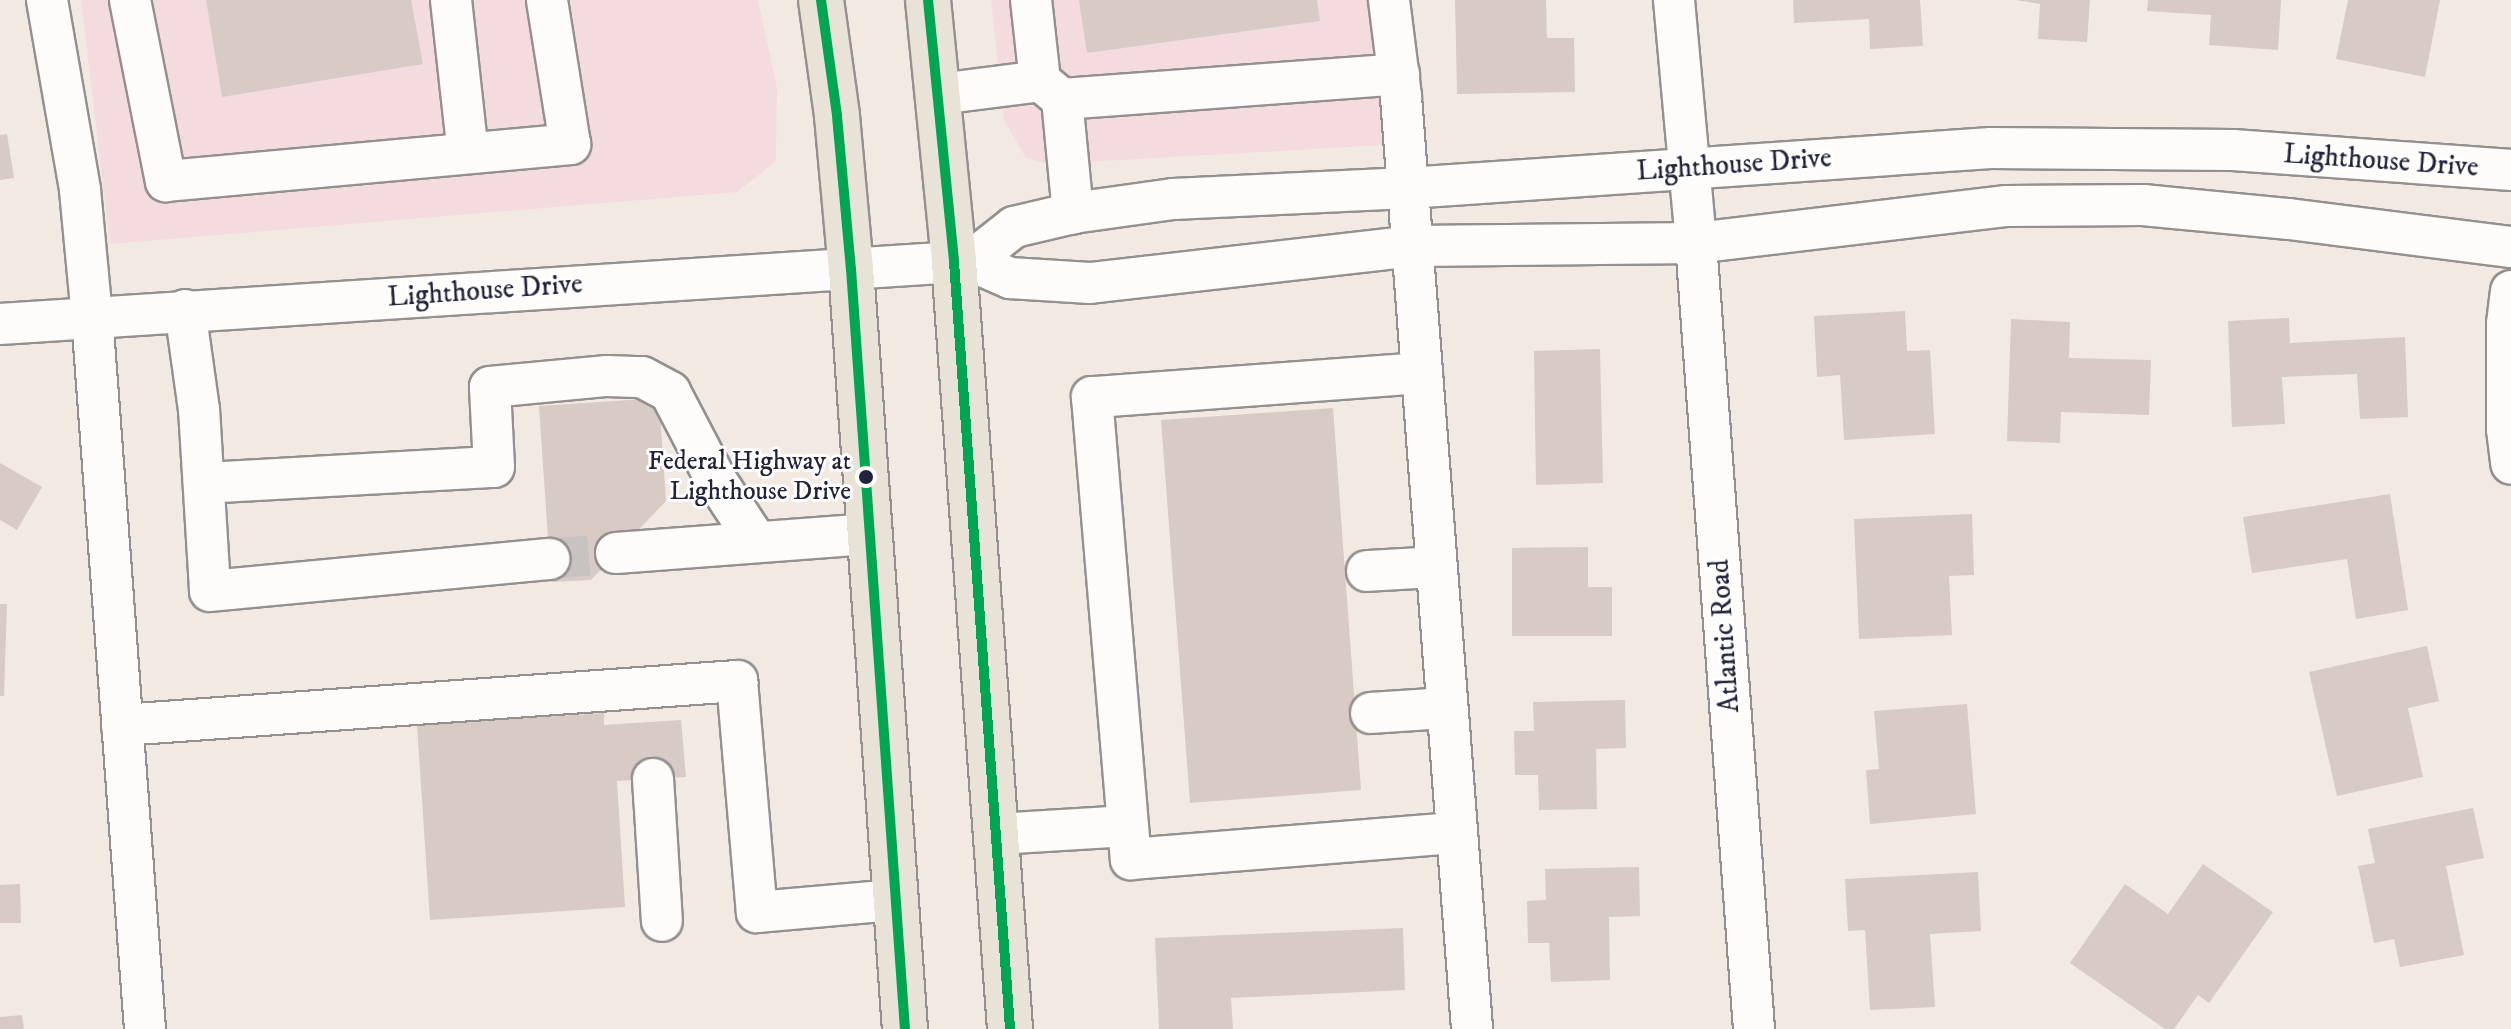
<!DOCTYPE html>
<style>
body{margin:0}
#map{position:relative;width:2511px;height:1029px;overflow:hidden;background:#f2eae2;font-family:"IM FELL DW Pica",serif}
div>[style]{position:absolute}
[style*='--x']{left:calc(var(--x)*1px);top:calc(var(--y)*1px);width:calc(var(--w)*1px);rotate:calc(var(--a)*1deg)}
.built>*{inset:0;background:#f4dbde}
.building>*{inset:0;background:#d8cac5}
.minor-tunnel>*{height:40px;margin-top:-20px;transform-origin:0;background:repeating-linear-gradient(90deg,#c8c2c1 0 40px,transparent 0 60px)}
.roads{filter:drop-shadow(2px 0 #949090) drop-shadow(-2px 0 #949090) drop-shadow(0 2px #949090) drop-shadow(0 -2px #949090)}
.minor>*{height:40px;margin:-20px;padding:0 20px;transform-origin:20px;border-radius:20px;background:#fdfcfb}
.major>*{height:44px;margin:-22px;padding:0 22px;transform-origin:22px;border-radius:22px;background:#e9e2d7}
.bus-1>*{height:10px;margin:-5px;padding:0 5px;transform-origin:5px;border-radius:5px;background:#00a651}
.dots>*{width:22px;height:22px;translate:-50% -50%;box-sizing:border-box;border:4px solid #fff;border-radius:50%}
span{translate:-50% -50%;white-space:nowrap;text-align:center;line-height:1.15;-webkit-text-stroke:6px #fff;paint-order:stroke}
.bus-label{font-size:26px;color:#22223b}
.right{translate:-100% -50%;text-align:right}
.street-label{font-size:28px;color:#22223b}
</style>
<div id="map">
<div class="built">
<div style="clip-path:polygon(81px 0,758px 0,777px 88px,776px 161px,737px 192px,110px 244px)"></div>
<div style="clip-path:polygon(991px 0,1367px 0,1385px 145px,1049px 164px,1026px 158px,1004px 120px)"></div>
</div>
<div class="building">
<div style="clip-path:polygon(206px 0,411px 0,423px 64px,222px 97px)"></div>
<div style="clip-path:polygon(1079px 0,1317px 0,1320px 21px,1087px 53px)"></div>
<div style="clip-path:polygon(1455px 0,1546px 0,1547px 38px,1574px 38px,1575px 92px,1457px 94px)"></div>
<div style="clip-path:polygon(1793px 0,1920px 0,1923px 46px,1870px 49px,1869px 19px,1794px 23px)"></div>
<div style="clip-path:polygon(2016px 0,2090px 0,2087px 42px,2038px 39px,2040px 4px)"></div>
<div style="clip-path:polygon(2148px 0,2281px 0,2278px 50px,2209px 45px,2211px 15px,2147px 11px)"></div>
<div style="clip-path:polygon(2348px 0,2440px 0,2425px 77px,2336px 59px)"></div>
<div style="clip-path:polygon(7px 134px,14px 178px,0 180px,0 135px)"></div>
<div style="clip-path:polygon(1905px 311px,1907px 351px,1930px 350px,1935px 434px,1844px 440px,1840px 375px,1817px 377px,1814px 316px)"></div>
<div style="clip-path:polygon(2289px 318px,2290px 343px,2405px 337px,2408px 417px,2360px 419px,2357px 374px,2282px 377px,2285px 424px,2232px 427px,2228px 321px)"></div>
<div style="clip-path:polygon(2011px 319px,2070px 322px,2069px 358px,2151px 360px,2149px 415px,2061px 412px,2060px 443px,2007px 441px)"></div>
<div style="clip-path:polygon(1600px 349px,1603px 483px,1536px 485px,1534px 351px)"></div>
<div style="clip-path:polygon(659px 398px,666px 501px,591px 580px,551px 582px,539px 406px)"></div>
<div style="clip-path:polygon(1333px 408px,1361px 790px,1190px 803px,1161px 420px)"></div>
<div style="clip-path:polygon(0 463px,42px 487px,17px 530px,0 520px)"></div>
<div style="clip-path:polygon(2390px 494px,2408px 610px,2356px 619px,2347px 559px,2252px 573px,2243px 517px)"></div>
<div style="clip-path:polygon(1972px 514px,1974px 575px,1949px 576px,1952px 635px,1859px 639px,1854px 519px)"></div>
<div style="clip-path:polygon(1588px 547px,1588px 587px,1612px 587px,1612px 636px,1512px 636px,1512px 548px)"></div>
<div style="clip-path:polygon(0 604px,7px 604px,4px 696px,0 696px)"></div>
<div style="clip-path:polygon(2427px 646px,2439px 701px,2408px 708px,2423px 777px,2337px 796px,2309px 672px)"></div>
<div style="clip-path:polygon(1625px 700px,1626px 748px,1596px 749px,1597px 809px,1539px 810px,1538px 775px,1515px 775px,1514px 731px,1534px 731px,1533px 702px)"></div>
<div style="clip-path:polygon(1967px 704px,1976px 814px,1870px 824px,1866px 770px,1879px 769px,1874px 711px)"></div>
<div style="clip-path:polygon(604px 713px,604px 725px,681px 720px,686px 777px,617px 781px,625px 907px,430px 920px,417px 725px)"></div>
<div style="clip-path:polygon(2473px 808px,2484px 858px,2446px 866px,2464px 955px,2400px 967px,2394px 939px,2374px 943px,2358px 866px,2375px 863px,2368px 829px)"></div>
<div style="clip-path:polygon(2203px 864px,2273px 912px,2209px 1003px,2198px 995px,2174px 1029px,2165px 1029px,2070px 963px,2125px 884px,2168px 914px)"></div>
<div style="clip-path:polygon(1639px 867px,1640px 916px,1609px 917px,1610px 980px,1551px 982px,1549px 943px,1528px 943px,1527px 901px,1546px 900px,1545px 869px)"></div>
<div style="clip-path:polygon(1978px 872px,1981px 931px,1930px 934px,1935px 1007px,1870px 1010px,1865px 930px,1848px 931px,1845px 879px)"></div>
<div style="clip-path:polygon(20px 884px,21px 923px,0 923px,0 885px)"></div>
<div style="clip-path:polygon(1403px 928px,1405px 990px,1231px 998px,1233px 1029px,1159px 1029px,1155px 938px)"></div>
<div style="clip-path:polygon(22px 1015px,24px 1029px,0 1029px,0 1017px)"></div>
</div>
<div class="minor-tunnel">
<div style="--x:549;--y:559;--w:67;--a:-5.1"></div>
</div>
<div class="roads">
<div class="minor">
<div style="--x:47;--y:0;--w:193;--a:80.1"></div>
<div style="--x:80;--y:190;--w:127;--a:84.6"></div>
<div style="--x:92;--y:316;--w:715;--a:85.75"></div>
<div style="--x:130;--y:0;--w:185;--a:78.8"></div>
<div style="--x:166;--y:181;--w:406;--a:-5.2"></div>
<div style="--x:570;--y:144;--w:146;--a:-99.1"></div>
<div style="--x:451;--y:0;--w:154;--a:83.7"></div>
<div style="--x:1389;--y:0;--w:98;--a:82.9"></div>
<div style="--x:1401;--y:97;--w:935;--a:85.64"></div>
<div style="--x:1674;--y:0;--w:244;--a:84.8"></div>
<div style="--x:1696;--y:243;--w:788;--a:85.78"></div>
<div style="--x:1044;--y:84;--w:23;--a:40"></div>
<div style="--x:1062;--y:99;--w:115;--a:84.5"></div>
<div style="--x:939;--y:94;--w:102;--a:-7.3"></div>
<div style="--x:1040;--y:81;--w:81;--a:-96.3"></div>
<div style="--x:1062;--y:99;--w:338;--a:-4.2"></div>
<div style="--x:971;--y:261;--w:55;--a:-38.3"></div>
<div style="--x:1014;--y:227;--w:61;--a:-13.3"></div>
<div style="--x:1073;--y:213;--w:101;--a:-8"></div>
<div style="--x:1173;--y:199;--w:235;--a:-2.7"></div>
<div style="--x:1408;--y:188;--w:584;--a:-3.92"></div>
<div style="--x:1991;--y:148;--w:242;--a:0.5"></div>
<div style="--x:2233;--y:150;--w:279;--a:4.1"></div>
<div style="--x:2511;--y:291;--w:33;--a:97"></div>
<div style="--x:2507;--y:324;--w:105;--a:90"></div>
<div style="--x:2507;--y:429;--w:35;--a:83"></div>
<div style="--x:185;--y:310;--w:100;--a:82"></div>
<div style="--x:199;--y:409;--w:182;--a:86.5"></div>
<div style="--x:210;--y:591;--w:341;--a:-5.4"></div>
<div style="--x:0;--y:324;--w:973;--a:-3.71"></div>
<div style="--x:971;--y:261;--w:43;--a:23.6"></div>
<div style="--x:1010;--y:278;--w:80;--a:3.6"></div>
<div style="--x:1090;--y:283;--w:325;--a:-6.5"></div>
<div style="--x:1413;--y:246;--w:283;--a:-0.6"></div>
<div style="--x:1696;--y:243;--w:313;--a:-6.8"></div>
<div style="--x:2007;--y:206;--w:136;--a:-0.4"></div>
<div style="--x:2143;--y:205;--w:147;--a:5.5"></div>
<div style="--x:2289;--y:219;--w:224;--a:7.2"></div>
<div style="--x:1422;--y:373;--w:331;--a:175.8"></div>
<div style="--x:1092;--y:397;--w:464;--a:85.2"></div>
<div style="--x:1131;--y:859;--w:327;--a:-4.6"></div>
<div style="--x:204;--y:483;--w:290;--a:-3.2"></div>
<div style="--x:494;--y:467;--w:80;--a:-92.9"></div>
<div style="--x:490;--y:387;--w:118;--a:-5.4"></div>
<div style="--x:607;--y:376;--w:35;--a:2"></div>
<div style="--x:642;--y:377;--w:32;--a:28"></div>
<div style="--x:670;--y:392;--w:99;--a:62.4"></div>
<div style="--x:716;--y:480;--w:73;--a:56.7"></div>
<div style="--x:616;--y:553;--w:255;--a:-4.3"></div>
<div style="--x:1367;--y:571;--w:69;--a:-3.3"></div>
<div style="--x:1371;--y:713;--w:76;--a:-3.8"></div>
<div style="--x:122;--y:725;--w:617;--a:-4.09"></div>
<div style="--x:737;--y:681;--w:232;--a:85.1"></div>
<div style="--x:757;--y:912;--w:139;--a:-5"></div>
<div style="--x:653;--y:779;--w:142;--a:86.4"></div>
<div style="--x:996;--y:834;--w:132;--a:-3.5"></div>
</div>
<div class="major">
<div style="--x:821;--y:0;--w:117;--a:82.1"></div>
<div style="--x:837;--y:116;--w:154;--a:84.8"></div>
<div style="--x:851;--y:269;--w:762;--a:85.94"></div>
<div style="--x:928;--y:0;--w:263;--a:84.3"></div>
<div style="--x:954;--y:262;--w:769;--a:85.82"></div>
</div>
</div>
<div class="bus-1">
<div style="--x:821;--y:0;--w:117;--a:82.1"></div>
<div style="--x:837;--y:116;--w:154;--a:84.8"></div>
<div style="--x:851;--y:269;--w:762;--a:85.94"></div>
<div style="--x:928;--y:0;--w:263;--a:84.3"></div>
<div style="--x:954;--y:262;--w:769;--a:85.82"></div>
</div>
<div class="dots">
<div style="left:866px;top:477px;background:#22223b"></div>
</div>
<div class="bus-label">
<span class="right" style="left:851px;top:477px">Federal Highway at<br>Lighthouse Drive</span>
</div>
<div class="street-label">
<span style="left:2381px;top:161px;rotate:4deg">Lighthouse Drive</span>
<span style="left:1734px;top:165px;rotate:-4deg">Lighthouse Drive</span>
<span style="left:485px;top:291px;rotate:-4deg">Lighthouse Drive</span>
<span style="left:1725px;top:636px;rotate:-94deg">Atlantic Road</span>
</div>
</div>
